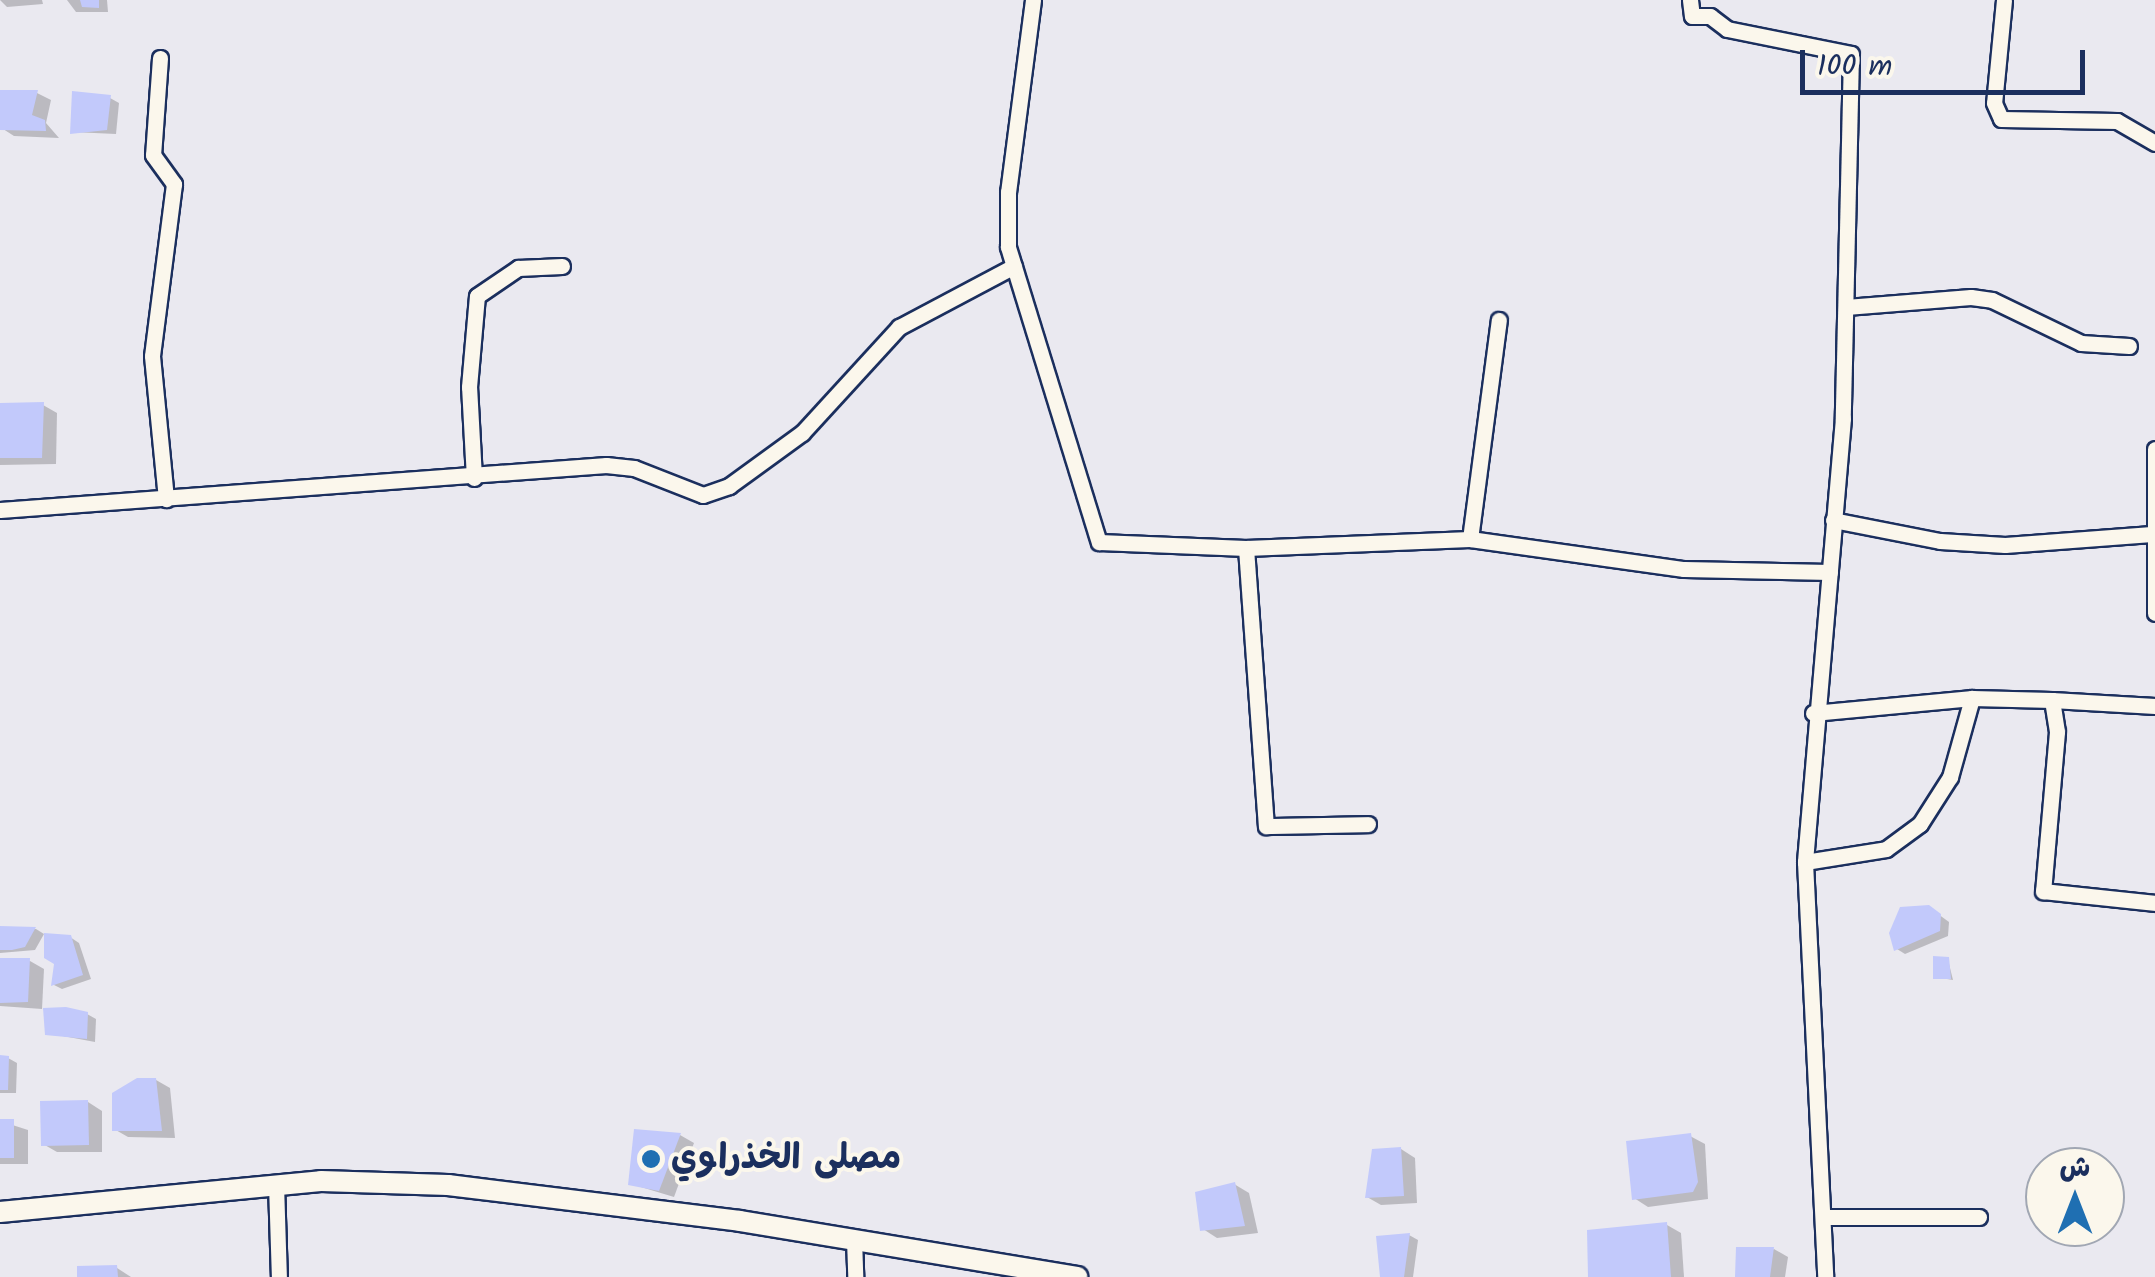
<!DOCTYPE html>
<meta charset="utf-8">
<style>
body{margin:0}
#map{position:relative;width:2155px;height:1277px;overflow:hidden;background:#eae9f0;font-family:Kalam,"Playpen Sans Arabic",sans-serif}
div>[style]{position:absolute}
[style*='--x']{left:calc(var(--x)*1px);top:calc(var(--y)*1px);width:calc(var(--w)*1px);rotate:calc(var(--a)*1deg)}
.shadow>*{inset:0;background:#0003}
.building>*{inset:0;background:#c2c9fb}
.roads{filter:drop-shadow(2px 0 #1b2f5e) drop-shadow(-2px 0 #1b2f5e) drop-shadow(0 2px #1b2f5e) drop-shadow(0 -2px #1b2f5e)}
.street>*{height:15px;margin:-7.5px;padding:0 7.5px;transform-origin:7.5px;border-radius:7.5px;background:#fbf7ec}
.secondary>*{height:20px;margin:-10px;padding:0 10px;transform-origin:10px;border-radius:10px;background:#fbf7ec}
.dots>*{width:28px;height:28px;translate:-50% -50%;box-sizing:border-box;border:5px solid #fbf7ec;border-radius:50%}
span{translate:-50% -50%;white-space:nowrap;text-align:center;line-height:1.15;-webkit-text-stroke:8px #fbf7ec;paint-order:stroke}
.poi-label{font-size:35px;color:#1b2f5e;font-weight:700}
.left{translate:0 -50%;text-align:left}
.north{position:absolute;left:2025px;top:1147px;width:100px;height:100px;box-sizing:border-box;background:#fbf7ec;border:2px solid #a1a7b3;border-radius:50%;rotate:0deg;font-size:28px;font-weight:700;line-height:40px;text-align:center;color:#1b2f5e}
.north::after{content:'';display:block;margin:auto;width:35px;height:45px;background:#1f6fb2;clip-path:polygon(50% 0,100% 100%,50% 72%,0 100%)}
.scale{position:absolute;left:1800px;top:50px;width:285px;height:45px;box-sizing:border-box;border:5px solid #1b2f5e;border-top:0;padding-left:12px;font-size:30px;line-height:35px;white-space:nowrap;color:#1b2f5e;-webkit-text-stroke:8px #fbf7ec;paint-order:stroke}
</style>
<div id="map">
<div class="shadow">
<div style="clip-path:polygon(0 0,42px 0,43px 4px,7px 7px)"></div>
<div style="clip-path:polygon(67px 0,107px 0,108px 12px,76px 12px)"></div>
<div style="clip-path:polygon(37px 93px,51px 100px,46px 123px,59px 138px,14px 136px,0 127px,0 96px)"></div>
<div style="clip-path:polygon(110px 98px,119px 103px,116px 134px,72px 132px)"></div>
<div style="clip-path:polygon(43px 405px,57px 413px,56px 464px,0 465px,0 406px)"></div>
<div style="clip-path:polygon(1938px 914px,1949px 922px,1948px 936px,1905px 954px,1897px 949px)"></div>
<div style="clip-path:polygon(0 928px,36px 929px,44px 934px,35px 950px,0 953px)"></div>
<div style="clip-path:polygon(70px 937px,79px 943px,91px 979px,62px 989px,54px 985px)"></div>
<div style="clip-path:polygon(1948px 960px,1953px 980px,1935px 977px)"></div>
<div style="clip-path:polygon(0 961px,30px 961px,44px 969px,42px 1009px,0 1006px)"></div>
<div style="clip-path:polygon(87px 1014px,96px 1019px,95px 1042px,47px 1033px)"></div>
<div style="clip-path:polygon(8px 1058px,17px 1063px,16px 1093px,0 1093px,0 1059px)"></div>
<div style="clip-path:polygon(156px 1080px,170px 1088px,175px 1138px,128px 1137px,114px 1129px)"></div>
<div style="clip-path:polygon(88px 1102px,102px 1111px,102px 1152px,57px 1152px,43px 1144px)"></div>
<div style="clip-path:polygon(0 1121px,28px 1130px,28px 1164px,0 1164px)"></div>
<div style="clip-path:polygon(680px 1135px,694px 1143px,674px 1197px,631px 1184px)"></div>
<div style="clip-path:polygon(1690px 1136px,1705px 1144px,1708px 1199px,1648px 1207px,1634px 1198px)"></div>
<div style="clip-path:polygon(1401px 1149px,1415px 1158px,1417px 1203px,1381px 1205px,1367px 1197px)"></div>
<div style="clip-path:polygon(1234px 1184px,1249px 1193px,1258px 1233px,1217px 1238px,1203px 1229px)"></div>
<div style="clip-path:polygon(1667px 1225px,1681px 1233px,1684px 1277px,1590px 1277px)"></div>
<div style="clip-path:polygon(1409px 1235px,1418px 1240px,1413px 1277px,1383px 1277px)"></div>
<div style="clip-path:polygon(1774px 1249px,1788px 1257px,1785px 1277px,1737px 1277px)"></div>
<div style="clip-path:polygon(117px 1268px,131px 1277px,80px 1277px)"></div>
</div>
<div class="building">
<div style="clip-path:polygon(80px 0,99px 0,99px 8px,82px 7px)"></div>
<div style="clip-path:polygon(0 90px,38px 90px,32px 115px,45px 120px,46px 131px,0 130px)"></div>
<div style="clip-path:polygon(72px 91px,111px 95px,107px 130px,70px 134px)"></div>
<div style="clip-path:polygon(44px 402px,42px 458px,0 458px,0 403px)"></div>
<div style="clip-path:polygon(1929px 905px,1941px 914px,1940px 931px,1894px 951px,1889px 933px,1900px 907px)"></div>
<div style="clip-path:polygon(0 926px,36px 927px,25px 947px,12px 950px,0 950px)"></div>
<div style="clip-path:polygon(44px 933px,71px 935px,83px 975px,51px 986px,54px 964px,44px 958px)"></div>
<div style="clip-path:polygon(1933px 956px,1949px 957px,1951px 979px,1933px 979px)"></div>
<div style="clip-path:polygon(0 958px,30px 958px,28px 1002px,0 1003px)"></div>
<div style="clip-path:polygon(66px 1007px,88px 1012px,87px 1039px,45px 1035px,43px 1008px)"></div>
<div style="clip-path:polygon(0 1055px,9px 1056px,8px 1090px,0 1090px)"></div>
<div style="clip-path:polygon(137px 1078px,156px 1078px,162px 1131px,112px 1131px,112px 1093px)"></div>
<div style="clip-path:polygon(88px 1100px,89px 1145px,41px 1146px,40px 1101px)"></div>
<div style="clip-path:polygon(0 1119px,14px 1119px,14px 1158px,0 1158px)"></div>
<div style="clip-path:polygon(634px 1129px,681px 1133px,659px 1191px,628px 1185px)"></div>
<div style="clip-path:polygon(1691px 1133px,1698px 1182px,1693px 1192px,1632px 1200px,1626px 1141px)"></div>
<div style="clip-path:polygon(1401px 1147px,1404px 1196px,1365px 1198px,1372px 1149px)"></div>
<div style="clip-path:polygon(1235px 1182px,1245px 1226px,1200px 1231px,1195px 1192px)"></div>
<div style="clip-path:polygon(1667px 1222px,1671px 1277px,1588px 1277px,1587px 1230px)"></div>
<div style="clip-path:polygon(1410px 1233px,1404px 1277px,1380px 1277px,1376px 1236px)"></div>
<div style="clip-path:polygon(1736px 1247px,1774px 1247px,1770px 1277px,1735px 1277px)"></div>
<div style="clip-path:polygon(117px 1265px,118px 1277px,77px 1277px,77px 1266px)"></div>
</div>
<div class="roads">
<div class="street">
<div style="--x:1033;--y:0;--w:194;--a:97.4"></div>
<div style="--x:1008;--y:192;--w:55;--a:90"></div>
<div style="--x:1008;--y:247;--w:309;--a:72.9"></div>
<div style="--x:1099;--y:542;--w:147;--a:2.3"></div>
<div style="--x:1246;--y:548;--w:224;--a:-2.3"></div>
<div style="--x:1470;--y:539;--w:216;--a:8"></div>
<div style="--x:1684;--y:569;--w:146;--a:1.2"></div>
<div style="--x:1690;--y:0;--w:16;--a:83"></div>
<div style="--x:1692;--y:16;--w:18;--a:0"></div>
<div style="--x:1710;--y:16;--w:21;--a:37"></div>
<div style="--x:1727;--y:29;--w:126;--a:11.4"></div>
<div style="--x:1851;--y:54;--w:364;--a:91.3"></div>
<div style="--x:1843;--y:418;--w:446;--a:94.9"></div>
<div style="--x:1805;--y:862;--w:415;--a:87.2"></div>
<div style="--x:2004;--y:0;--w:103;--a:95.5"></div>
<div style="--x:1994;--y:103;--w:17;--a:66"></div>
<div style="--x:2001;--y:119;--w:116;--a:1"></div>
<div style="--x:2117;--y:121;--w:44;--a:30.1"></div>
<div style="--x:160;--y:58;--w:97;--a:94.1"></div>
<div style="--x:153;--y:155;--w:36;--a:54"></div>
<div style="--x:174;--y:184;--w:173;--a:97.3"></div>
<div style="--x:152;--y:356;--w:144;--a:84.4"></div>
<div style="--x:1846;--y:307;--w:125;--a:-4.6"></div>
<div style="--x:1971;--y:297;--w:21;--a:8"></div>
<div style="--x:1992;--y:300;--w:99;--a:25.8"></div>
<div style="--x:2081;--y:343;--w:48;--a:3.6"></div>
<div style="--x:2155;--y:449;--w:164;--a:90"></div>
<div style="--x:474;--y:478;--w:91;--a:-93.1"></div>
<div style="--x:469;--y:387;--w:91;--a:-85"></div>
<div style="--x:477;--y:296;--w:50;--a:-34.3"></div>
<div style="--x:518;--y:268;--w:44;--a:-2.6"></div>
<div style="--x:0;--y:510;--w:608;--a:-4.25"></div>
<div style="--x:606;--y:465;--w:28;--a:6"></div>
<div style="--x:634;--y:468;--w:74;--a:21.4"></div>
<div style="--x:703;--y:495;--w:28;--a:-19"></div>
<div style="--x:729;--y:486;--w:90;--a:-36"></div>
<div style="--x:802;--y:433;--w:144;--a:-47.5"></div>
<div style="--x:899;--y:327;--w:130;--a:-27.9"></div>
<div style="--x:1833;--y:520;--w:109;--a:11.1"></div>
<div style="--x:1940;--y:541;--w:65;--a:3.5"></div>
<div style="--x:2005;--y:545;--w:147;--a:-4.3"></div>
<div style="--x:1470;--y:539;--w:221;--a:-82.5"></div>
<div style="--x:1246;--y:548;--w:279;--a:85.9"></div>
<div style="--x:1266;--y:826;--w:102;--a:-1.1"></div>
<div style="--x:2052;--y:700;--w:103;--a:3.3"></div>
<div style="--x:1813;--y:713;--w:160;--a:-5.4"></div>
<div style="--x:1972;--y:698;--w:80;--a:1.4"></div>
<div style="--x:2052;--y:700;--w:32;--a:81"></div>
<div style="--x:2057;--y:732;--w:160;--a:95"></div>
<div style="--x:2043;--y:891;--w:113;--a:6.1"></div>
<div style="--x:1805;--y:862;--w:82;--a:-9.1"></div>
<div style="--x:1886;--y:849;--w:42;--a:-36.3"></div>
<div style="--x:1920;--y:824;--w:56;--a:-57.4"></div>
<div style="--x:1950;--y:777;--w:82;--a:-74.4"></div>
<div style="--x:276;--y:1184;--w:93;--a:88.2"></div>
<div style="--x:1827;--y:1217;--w:152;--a:0"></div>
<div style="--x:854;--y:1239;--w:38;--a:88"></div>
</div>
<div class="secondary">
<div style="--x:0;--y:1212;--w:322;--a:-5.5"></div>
<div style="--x:321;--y:1181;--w:127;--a:1.8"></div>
<div style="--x:448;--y:1185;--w:294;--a:7"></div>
<div style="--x:740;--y:1221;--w:342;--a:9.4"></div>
</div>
</div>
<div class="dots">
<div style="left:651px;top:1159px;background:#1f6fb2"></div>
</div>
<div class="poi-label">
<span class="left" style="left:671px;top:1159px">مصلى الخذراوي</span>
</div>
<div class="north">ش</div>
<div class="scale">100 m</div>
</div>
